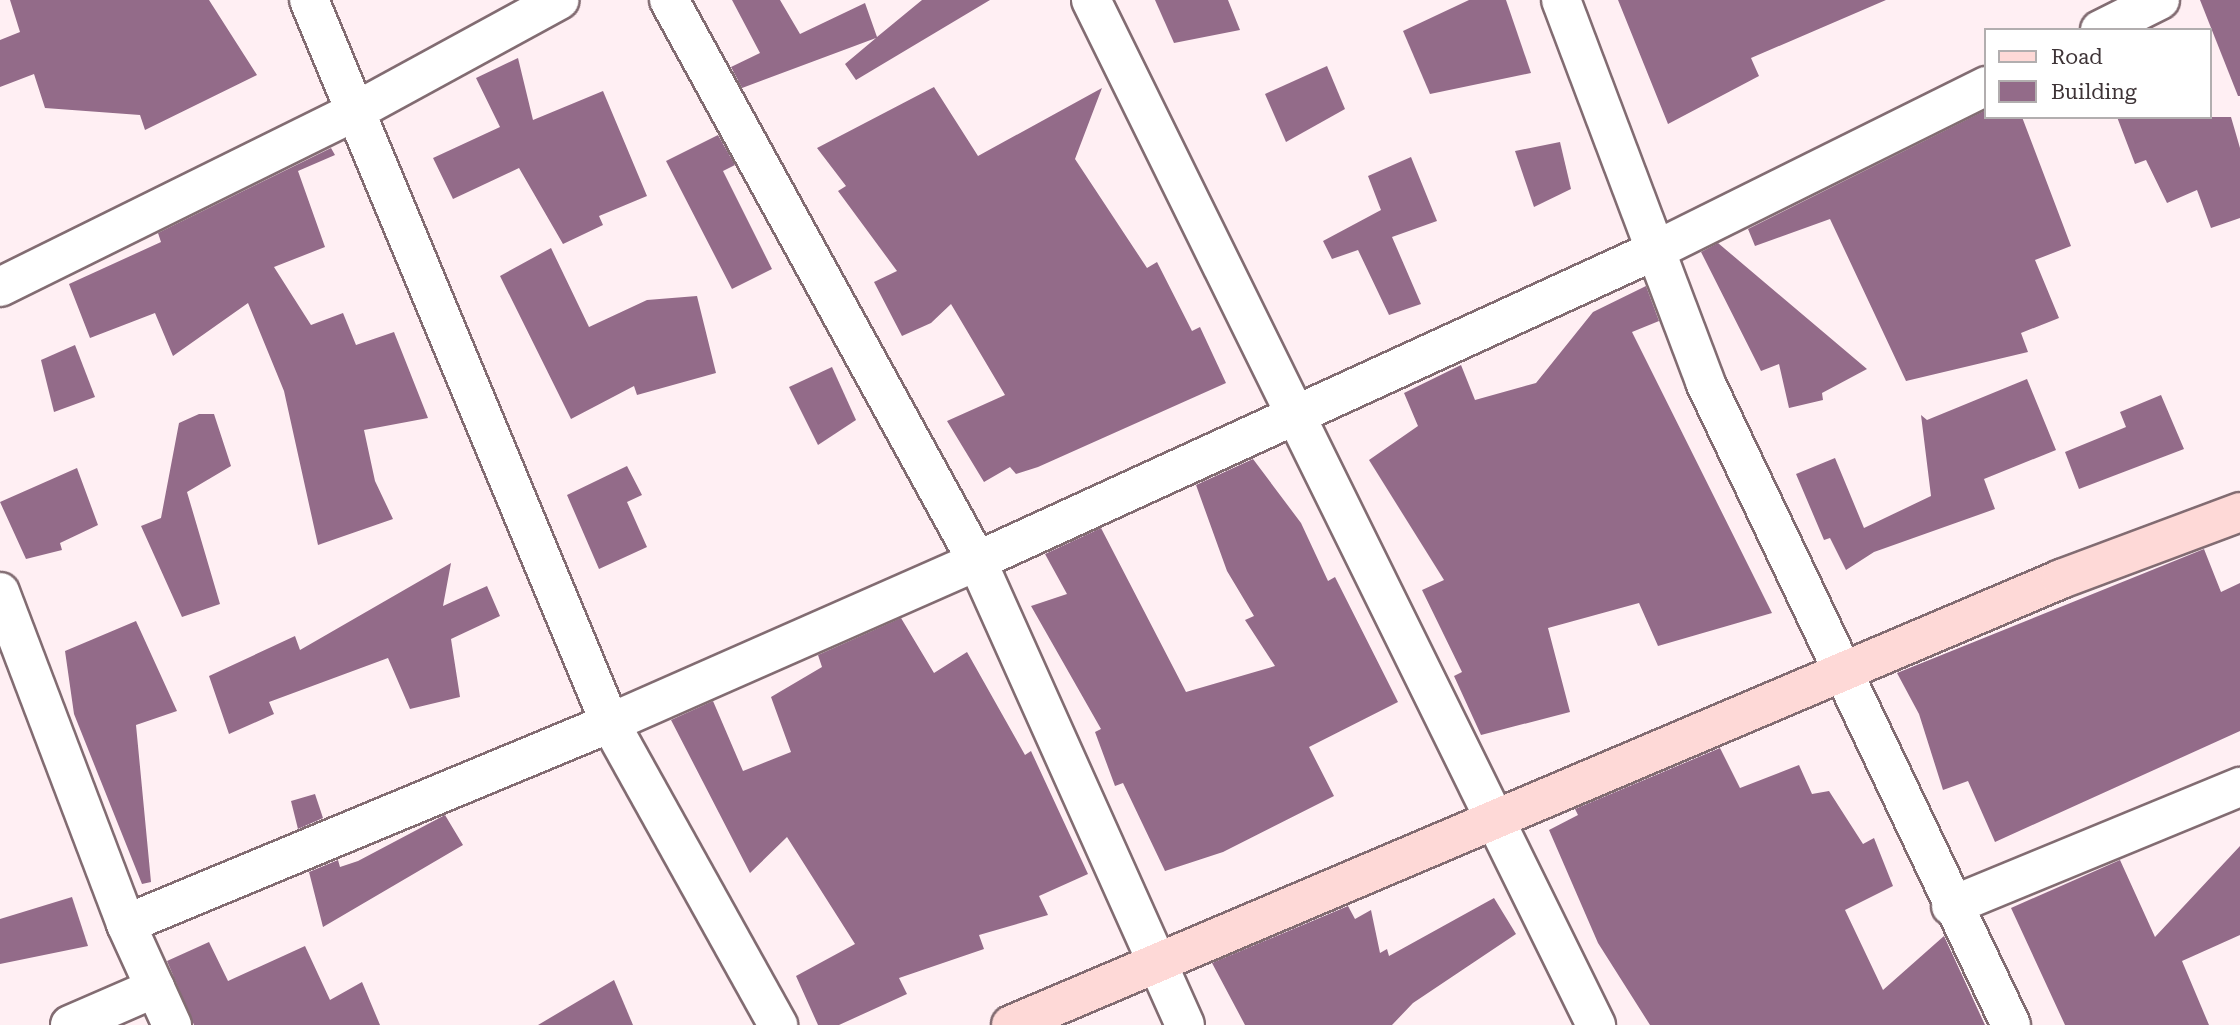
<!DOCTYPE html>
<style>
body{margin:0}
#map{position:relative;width:2240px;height:1025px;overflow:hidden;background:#ffeff3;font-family:"Roboto Serif",serif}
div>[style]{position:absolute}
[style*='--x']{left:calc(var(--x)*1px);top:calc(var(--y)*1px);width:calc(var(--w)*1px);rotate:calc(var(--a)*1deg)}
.building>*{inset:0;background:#936b89}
.roads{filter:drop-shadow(2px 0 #826c72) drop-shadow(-2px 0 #826c72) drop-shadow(0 2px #826c72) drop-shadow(0 -2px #826c72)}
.street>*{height:38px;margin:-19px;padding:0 19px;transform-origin:19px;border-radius:19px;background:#fff}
.secondary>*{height:38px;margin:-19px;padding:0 19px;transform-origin:19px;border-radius:19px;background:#fed9d7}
span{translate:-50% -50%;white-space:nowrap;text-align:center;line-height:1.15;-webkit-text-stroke:7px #fff;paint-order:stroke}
.legend{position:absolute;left:1984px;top:28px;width:228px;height:91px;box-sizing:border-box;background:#fff;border:2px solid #b2aeaf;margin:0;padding:9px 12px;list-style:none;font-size:21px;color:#3e3437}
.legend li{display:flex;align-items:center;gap:14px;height:35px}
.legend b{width:35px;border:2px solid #b2aeaf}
</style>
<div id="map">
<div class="building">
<div style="clip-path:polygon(10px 0,209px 0,257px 75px,145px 130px,140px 115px,45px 108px,34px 74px,0 87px,0 40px,20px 32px)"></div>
<div style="clip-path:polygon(732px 0,780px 0,800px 34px,865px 3px,877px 37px,922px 0,990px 0,856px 80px,845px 64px,876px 38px,742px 88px,731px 67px,760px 53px)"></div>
<div style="clip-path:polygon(1155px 0,1228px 0,1240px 30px,1174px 43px)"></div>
<div style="clip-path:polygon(1469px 0,1506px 0,1531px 73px,1430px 94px,1403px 31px)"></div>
<div style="clip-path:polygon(1618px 0,1886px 0,1751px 58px,1759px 76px,1668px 124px)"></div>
<div style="clip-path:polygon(2200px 0,2240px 0,2240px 96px,2238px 96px)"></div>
<div style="clip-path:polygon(518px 58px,533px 120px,603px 91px,647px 196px,599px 216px,603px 225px,563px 244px,519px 168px,453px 199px,433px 158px,500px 127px,476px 78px)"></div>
<div style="clip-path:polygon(1327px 66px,1345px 109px,1286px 142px,1265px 94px)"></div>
<div style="clip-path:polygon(934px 87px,978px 156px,1102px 88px,1075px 159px,1147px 268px,1157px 262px,1192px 331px,1200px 327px,1226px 383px,1038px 467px,1016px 474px,1010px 467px,984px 482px,947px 421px,1005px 395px,951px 304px,931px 323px,902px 336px,874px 282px,897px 271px,838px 191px,846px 186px,817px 148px)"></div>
<div style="clip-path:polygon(1986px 110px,1986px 117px,2022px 117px,2071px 246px,2035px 260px,2059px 318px,2021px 333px,2028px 352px,1906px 381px,1830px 219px,1755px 246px,1748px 229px)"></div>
<div style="clip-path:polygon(2117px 117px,2231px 117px,2240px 148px,2240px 218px,2211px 228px,2197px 190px,2167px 203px,2146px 160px,2135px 164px)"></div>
<div style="clip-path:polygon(718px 135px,735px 165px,723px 171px,772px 269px,732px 289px,666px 161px)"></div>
<div style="clip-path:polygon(1560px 142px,1571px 189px,1534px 207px,1515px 151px)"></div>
<div style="clip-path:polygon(331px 148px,335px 155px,298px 171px,325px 247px,274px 267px,311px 325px,343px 313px,356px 345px,394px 332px,428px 418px,364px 430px,375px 481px,393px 519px,318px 545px,284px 391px,248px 303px,173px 356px,155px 313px,90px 338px,69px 284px,161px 242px,158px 233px)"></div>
<div style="clip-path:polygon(1411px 157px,1437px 221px,1392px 237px,1421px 304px,1389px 315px,1358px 250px,1332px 259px,1323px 241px,1381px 210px,1368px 176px)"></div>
<div style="clip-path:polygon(1718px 243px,1867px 369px,1822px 393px,1823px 400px,1789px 408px,1779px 364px,1761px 371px,1701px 252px)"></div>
<div style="clip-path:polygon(551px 248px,589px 327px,647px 300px,697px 296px,716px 373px,637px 395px,634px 386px,571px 419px,500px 276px)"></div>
<div style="clip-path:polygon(1646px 286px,1659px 321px,1632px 332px,1772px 613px,1658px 646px,1639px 603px,1548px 628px,1570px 712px,1481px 735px,1454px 676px,1462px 672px,1422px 590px,1444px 580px,1369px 460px,1418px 426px,1404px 393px,1461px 365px,1475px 400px,1536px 383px,1593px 312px)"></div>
<div style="clip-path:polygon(75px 345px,95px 397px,54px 412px,41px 360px)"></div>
<div style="clip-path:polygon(832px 367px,856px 420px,818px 445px,789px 387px)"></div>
<div style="clip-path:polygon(2027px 379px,2056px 450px,1984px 479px,1995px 509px,1874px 552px,1846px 570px,1830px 538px,1824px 540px,1796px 474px,1835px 458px,1864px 528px,1931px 496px,1921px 415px,1927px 420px)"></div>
<div style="clip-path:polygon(2161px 395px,2184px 449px,2079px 489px,2065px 452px,2126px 427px,2120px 412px)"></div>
<div style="clip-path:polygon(199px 414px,214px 414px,231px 466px,187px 492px,220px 604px,182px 617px,141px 526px,161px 518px,179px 423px)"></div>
<div style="clip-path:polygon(1253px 459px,1301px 523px,1328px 581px,1335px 577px,1398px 702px,1309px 747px,1334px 796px,1223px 852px,1165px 871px,1123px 783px,1115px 786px,1095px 732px,1101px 729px,1031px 606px,1067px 594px,1045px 554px,1101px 528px,1186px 692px,1275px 666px,1245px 620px,1254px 616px,1227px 571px,1196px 485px)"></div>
<div style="clip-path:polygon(627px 466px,642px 495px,627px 502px,647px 547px,599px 569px,567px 495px)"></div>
<div style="clip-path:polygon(77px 468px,98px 525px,60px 543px,62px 550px,26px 559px,0 502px)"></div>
<div style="clip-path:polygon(2204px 549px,2221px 592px,2240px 583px,2240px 731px,1995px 842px,1968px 781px,1943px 790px,1919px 714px,1897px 673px)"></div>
<div style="clip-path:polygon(451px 563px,443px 606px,487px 586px,500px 616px,451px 639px,460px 697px,410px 709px,388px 658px,269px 702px,274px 714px,229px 734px,209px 676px,295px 636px,300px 650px)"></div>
<div style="clip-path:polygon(901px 618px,934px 673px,967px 652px,1025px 755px,1031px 751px,1088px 874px,1039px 896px,1048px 915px,979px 935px,984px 949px,899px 978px,907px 994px,839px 1025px,818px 1025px,796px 976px,855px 944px,787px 837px,750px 873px,671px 720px,713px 701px,743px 771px,791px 752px,771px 697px,822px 667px,818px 655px)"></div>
<div style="clip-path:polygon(136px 621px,177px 711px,136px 725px,151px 882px,142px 884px,74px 714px,65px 651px)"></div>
<div style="clip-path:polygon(1720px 748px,1740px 788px,1799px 765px,1812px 794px,1829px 791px,1863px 844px,1874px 838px,1893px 886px,1845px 910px,1883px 990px,1944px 936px,1985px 1025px,1650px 1025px,1598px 943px,1549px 830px,1578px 815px,1575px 809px)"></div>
<div style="clip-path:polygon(315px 794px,323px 818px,298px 829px,291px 801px)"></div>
<div style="clip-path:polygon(445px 815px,463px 845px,323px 927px,309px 872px,338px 860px,340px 867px,358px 861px)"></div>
<div style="clip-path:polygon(2240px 846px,2240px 935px,2182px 961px,2209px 1025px,2065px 1025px,2011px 908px,2120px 860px,2155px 937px)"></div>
<div style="clip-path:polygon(72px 897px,88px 946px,0 964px,0 919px)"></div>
<div style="clip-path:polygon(1494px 898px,1516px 934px,1413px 1003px,1392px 1025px,1245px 1025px,1212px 963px,1348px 906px,1355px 919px,1371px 910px,1380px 953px,1387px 949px,1389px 956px)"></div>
<div style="clip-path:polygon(209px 942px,228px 981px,305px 946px,330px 1000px,362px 982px,380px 1025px,194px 1025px,167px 961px)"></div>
<div style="clip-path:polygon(614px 980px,633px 1025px,538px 1025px)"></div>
</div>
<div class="roads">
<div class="street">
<div style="--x:309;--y:0;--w:783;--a:67.4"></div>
<div style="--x:610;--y:723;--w:346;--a:60.9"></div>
<div style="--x:669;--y:0;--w:640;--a:61.23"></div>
<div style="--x:977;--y:561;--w:508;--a:65.85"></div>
<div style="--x:1091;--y:0;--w:1143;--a:63.77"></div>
<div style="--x:1561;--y:0;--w:408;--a:69.3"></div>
<div style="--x:1705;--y:382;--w:712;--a:64.55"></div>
<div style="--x:2100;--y:30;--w:67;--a:-26.6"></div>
<div style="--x:0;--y:287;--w:395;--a:-26.3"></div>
<div style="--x:354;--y:112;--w:234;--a:-28.6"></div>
<div style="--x:0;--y:592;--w:355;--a:69.2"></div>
<div style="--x:126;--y:924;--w:111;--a:65.5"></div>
<div style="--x:1951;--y:906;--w:313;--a:-22.4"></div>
<div style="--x:126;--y:924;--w:524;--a:-22.55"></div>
<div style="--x:610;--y:723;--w:401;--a:-23.8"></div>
<div style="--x:977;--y:561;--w:747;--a:-24.61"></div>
<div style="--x:1656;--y:250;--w:369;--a:-26.4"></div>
<div style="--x:70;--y:1025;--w:93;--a:-23.5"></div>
</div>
<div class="secondary">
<div style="--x:1011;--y:1025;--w:1141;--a:-23.01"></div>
<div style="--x:2061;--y:579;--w:191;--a:-20.5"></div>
</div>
</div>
<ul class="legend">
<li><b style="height:9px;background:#fed9d7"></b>Road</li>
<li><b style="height:19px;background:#936b89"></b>Building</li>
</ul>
</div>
